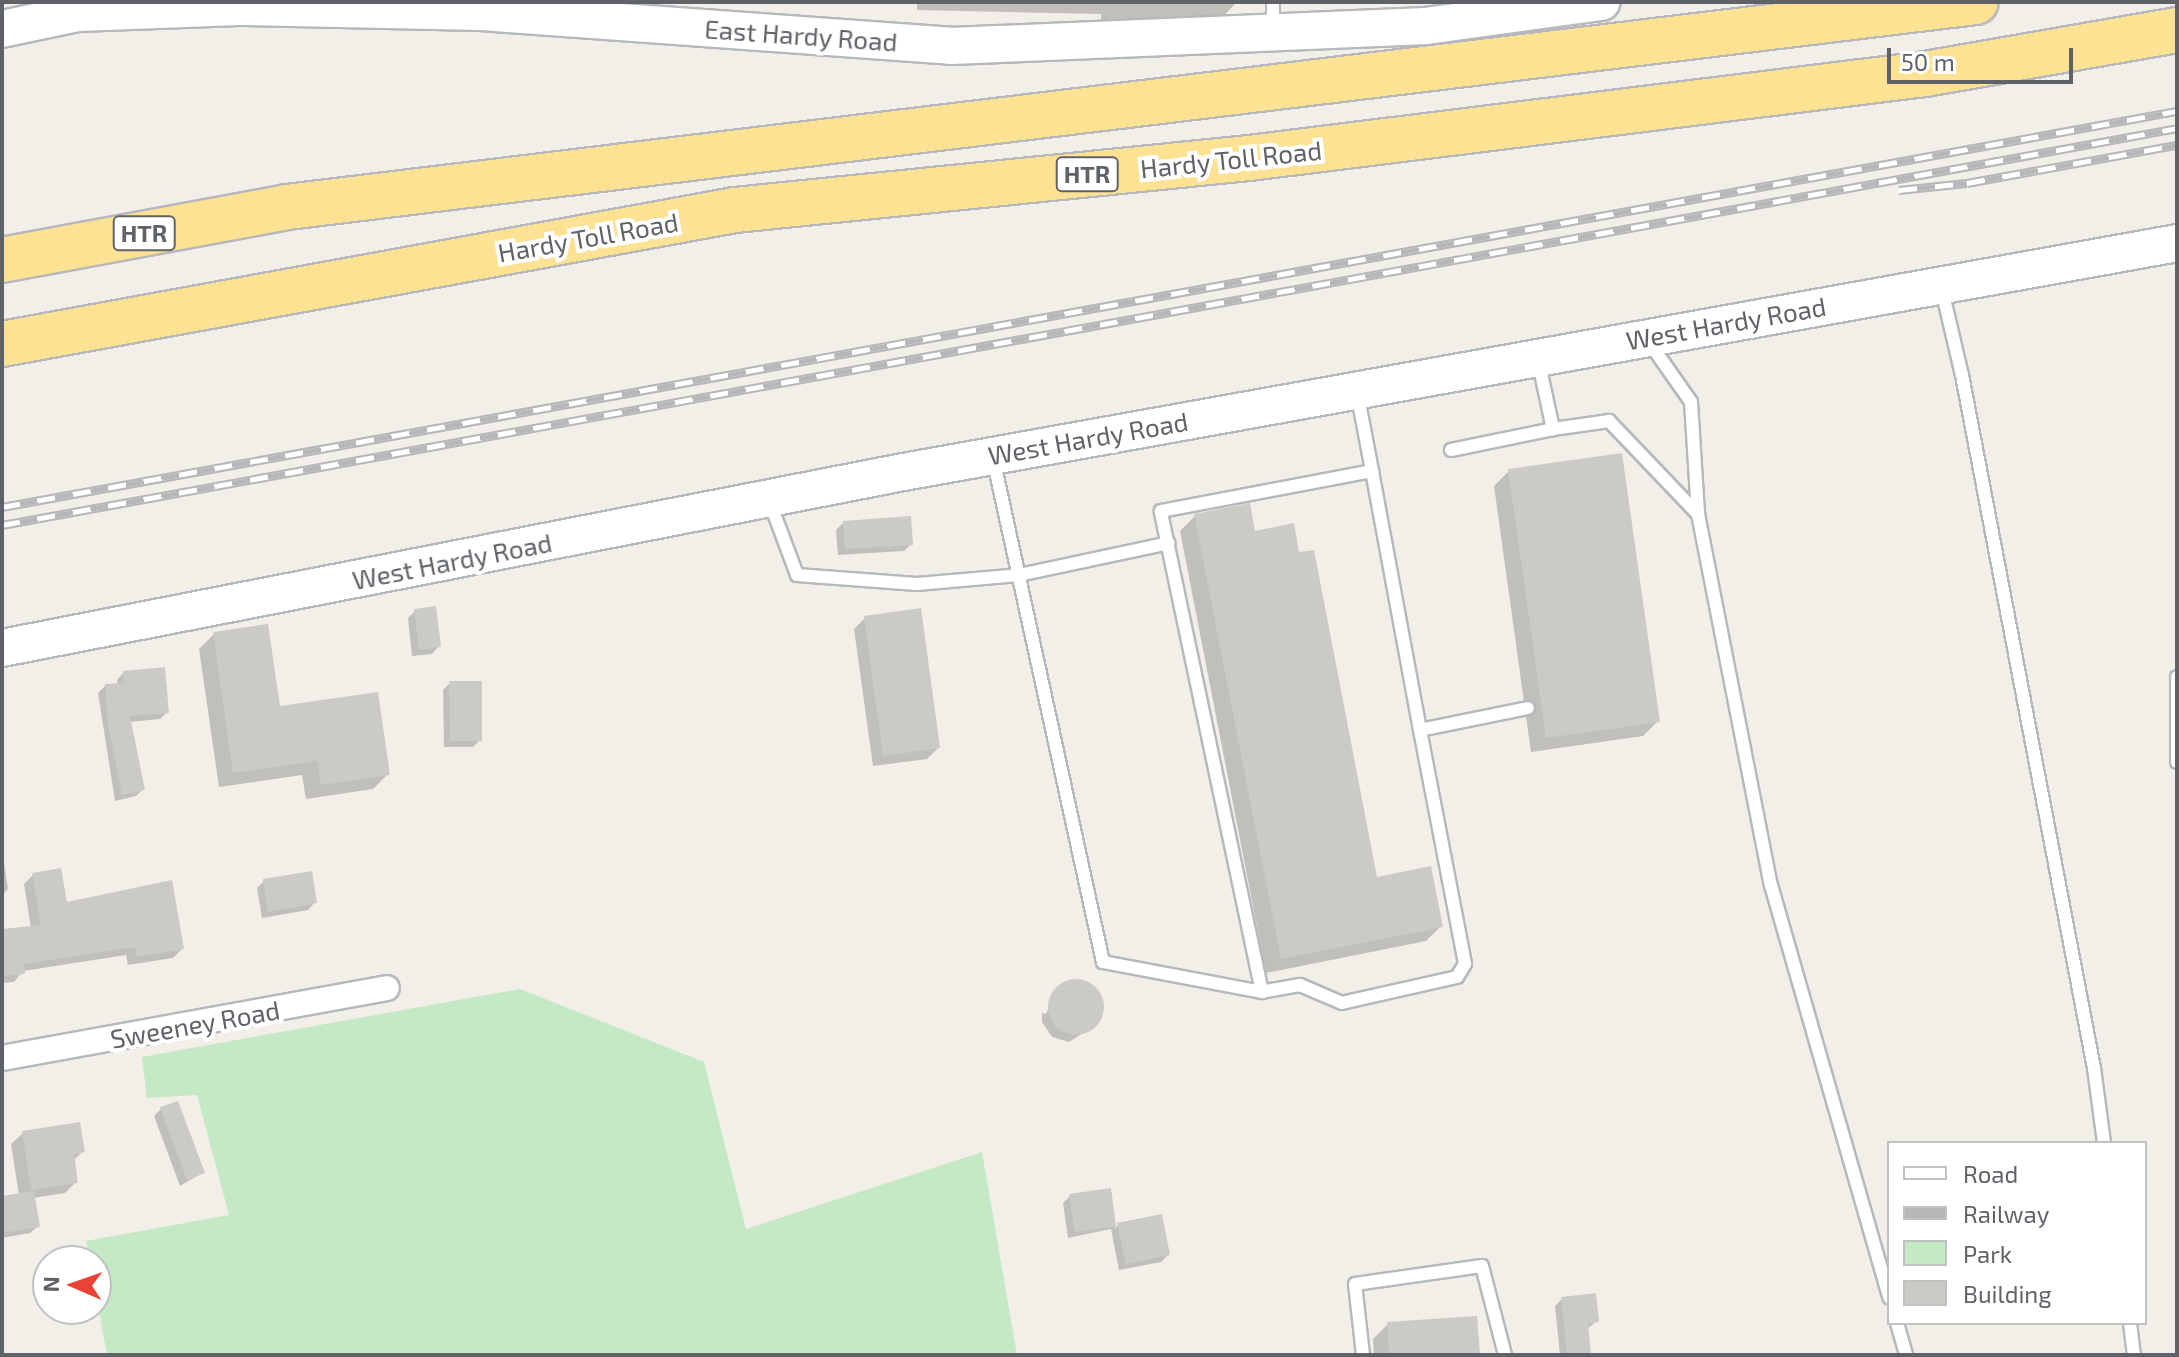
<!DOCTYPE html>
<style>
body{margin:0}
#map{position:relative;width:2179px;height:1357px;overflow:hidden;background:#f1efe8;font-family:"Exo 2",sans-serif}
div>[style]{position:absolute}
[style*='--x']{left:calc(var(--x)*1px);top:calc(var(--y)*1px);width:calc(var(--w)*1px);rotate:calc(var(--a)*1deg)}
.green>*{inset:0;background:#c5e8c5}
.shadow>*{inset:0;background:#0003}
.building>*{inset:0;background:#cccac5}
.round{border-radius:50%}
.roads{filter:drop-shadow(2px 0 #b5b8bc) drop-shadow(-2px 0 #b5b8bc) drop-shadow(0 2px #b5b8bc) drop-shadow(0 -2px #b5b8bc)}
.service>*{height:12px;margin:-6px;padding:0 6px;transform-origin:6px;border-radius:6px;background:#fff}
.minor>*{height:24px;margin:-12px;padding:0 12px;transform-origin:12px;border-radius:12px;background:#fff}
.secondary>*{height:36px;margin:-18px;padding:0 18px;transform-origin:18px;border-radius:18px;background:#fff}
.motorway>*{height:44px;margin:-22px;padding:0 22px;transform-origin:22px;border-radius:22px;background:#fde293}
.rail>*{height:9px;margin-top:-4.5px;transform-origin:0;background:repeating-linear-gradient(90deg,#fff 0 18px,#b6b7b8 0 36px);box-sizing:border-box;border-block:2px solid #b6b7b8}
span{translate:-50% -50%;white-space:nowrap;text-align:center;line-height:1.15;-webkit-text-stroke:8px #fff;paint-order:stroke}
.shield-label span{padding:2px 6px;background:#fff;border:2px solid;border-radius:6px;-webkit-text-stroke-width:0}
.shield-label{font-size:24px;color:#5f6368;font-weight:700}
.street-label{font-size:26px;color:#5f6368}
.frame{position:absolute;inset:0;border:4px solid #5f6368;pointer-events:none}
.legend{position:absolute;left:1887px;top:1141px;width:260px;height:184px;box-sizing:border-box;background:#fff;border:2px solid #bfc1c3;margin:0;padding:10px 14px;list-style:none;font-size:24px;color:#5f6368}
.legend li{display:flex;align-items:center;gap:16px;height:40px}
.legend b{width:40px;border:2px solid #bfc1c3}
.north{position:absolute;left:32px;top:1245px;width:80px;height:80px;box-sizing:border-box;background:#fff;border:2px solid #bfc1c3;border-radius:50%;rotate:272deg;font-size:22px;font-weight:700;line-height:32px;text-align:center;color:#5f6368}
.north::after{content:'';display:block;margin:auto;width:28px;height:36px;background:#ea4335;clip-path:polygon(50% 0,100% 100%,50% 72%,0 100%)}
.scale{position:absolute;left:1887px;top:48px;width:186px;height:36px;box-sizing:border-box;border:4px solid #5f6368;border-top:0;padding-left:10px;font-size:24px;line-height:28px;white-space:nowrap;color:#5f6368;-webkit-text-stroke:6px #fff;paint-order:stroke}
</style>
<div id="map">
<div class="green">
<div style="clip-path:polygon(520px 989px,704px 1062px,746px 1229px,982px 1152px,1017px 1355px,107px 1355px,96px 1295px,96px 1261px,90px 1261px,86px 1241px,229px 1215px,197px 1095px,147px 1098px,142px 1057px)"></div>
</div>
<div class="shadow">
<div style="clip-path:polygon(917px 2px,1237px 2px,1222px 17px,1200px 17px,1194px 23px,1101px 28px,1101px 14px,917px 10px)"></div>
<div style="clip-path:polygon(1509px 471px,1658px 721px,1643px 736px,1531px 752px,1494px 486px)"></div>
<div style="clip-path:polygon(1195px 516px,1254px 533px,1376px 879px,1441px 926px,1426px 941px,1266px 973px,1180px 531px)"></div>
<div style="clip-path:polygon(844px 522px,911px 544px,904px 551px,838px 555px,836px 530px)"></div>
<div style="clip-path:polygon(415px 611px,439px 646px,432px 654px,412px 656px,408px 618px)"></div>
<div style="clip-path:polygon(865px 618px,938px 748px,927px 759px,873px 766px,854px 629px)"></div>
<div style="clip-path:polygon(214px 634px,278px 708px,388px 774px,373px 789px,306px 799px,302px 775px,219px 787px,199px 649px)"></div>
<div style="clip-path:polygon(124px 672px,167px 712px,160px 719px,129px 722px,143px 789px,136px 796px,115px 801px,98px 693px,105px 686px,118px 685px,117px 680px)"></div>
<div style="clip-path:polygon(450px 683px,480px 740px,473px 747px,444px 747px,443px 690px)"></div>
<div style="clip-path:polygon(2px 848px,8px 889px,2px 896px)"></div>
<div style="clip-path:polygon(33px 875px,65px 905px,182px 949px,173px 958px,128px 965px,126px 955px,23px 971px,14px 982px,2px 983px,2px 931px,31px 928px,24px 884px)"></div>
<div style="clip-path:polygon(264px 881px,315px 902px,308px 910px,262px 918px,257px 888px)"></div>
<div style="clip-path:polygon(1074px 981px,1091px 987px,1101px 1001px,1099px 1019px,1094px 1026px,1069px 1042px,1052px 1037px,1042px 1022px,1042px 1013px,1046px 1014px,1058px 989px)"></div>
<div style="clip-path:polygon(161px 1109px,202px 1173px,180px 1186px,154px 1116px)"></div>
<div style="clip-path:polygon(23px 1133px,83px 1151px,73px 1161px,76px 1182px,65px 1193px,33px 1198px,38px 1226px,30px 1233px,2px 1238px,2px 1198px,19px 1195px,11px 1144px)"></div>
<div style="clip-path:polygon(1110px 1191px,1115px 1228px,1118px 1225px,1168px 1255px,1161px 1262px,1119px 1270px,1111px 1229px,1068px 1238px,1063px 1203px,1070px 1196px)"></div>
<div style="clip-path:polygon(1562px 1299px,1597px 1321px,1587px 1329px,1589px 1355px,1560px 1355px,1555px 1306px)"></div>
<div style="clip-path:polygon(1388px 1324px,1478px 1355px,1374px 1355px,1373px 1339px)"></div>
</div>
<div class="building">
<div style="clip-path:polygon(1622px 453px,1660px 722px,1546px 738px,1508px 469px)"></div>
<div style="clip-path:polygon(1250px 503px,1255px 531px,1294px 523px,1299px 552px,1314px 550px,1377px 877px,1431px 866px,1443px 927px,1281px 959px,1194px 514px)"></div>
<div style="clip-path:polygon(911px 516px,913px 545px,845px 549px,843px 521px)"></div>
<div style="clip-path:polygon(436px 606px,441px 647px,419px 650px,414px 609px)"></div>
<div style="clip-path:polygon(921px 608px,940px 748px,883px 756px,864px 616px)"></div>
<div style="clip-path:polygon(268px 624px,280px 706px,378px 692px,390px 775px,321px 785px,317px 761px,233px 773px,213px 632px)"></div>
<div style="clip-path:polygon(165px 667px,169px 713px,130px 716px,145px 790px,122px 795px,108px 724px,105px 684px,124px 683px,123px 671px)"></div>
<div style="clip-path:polygon(449px 681px,482px 681px,482px 741px,450px 741px)"></div>
<div style="clip-path:polygon(61px 868px,67px 902px,172px 880px,184px 949px,137px 957px,135px 947px,24px 964px,25px 974px,2px 976px,2px 929px,41px 925px,32px 873px)"></div>
<div style="clip-path:polygon(312px 871px,317px 903px,268px 912px,263px 879px)"></div>
<div class="round" style="left:1048px;top:979px;width:56px;height:56px"></div>
<div style="clip-path:polygon(178px 1101px,205px 1173px,187px 1180px,160px 1107px)"></div>
<div style="clip-path:polygon(80px 1122px,85px 1152px,74px 1154px,78px 1183px,31px 1190px,22px 1131px)"></div>
<div style="clip-path:polygon(1111px 1188px,1116px 1226px,1075px 1232px,1069px 1194px)"></div>
<div style="clip-path:polygon(34px 1191px,40px 1227px,2px 1233px,2px 1196px)"></div>
<div style="clip-path:polygon(1162px 1214px,1170px 1255px,1126px 1264px,1117px 1223px)"></div>
<div style="clip-path:polygon(1596px 1293px,1599px 1322px,1588px 1323px,1591px 1355px,1567px 1355px,1561px 1297px)"></div>
<div style="clip-path:polygon(1477px 1316px,1480px 1355px,1389px 1355px,1387px 1322px)"></div>
</div>
<div class="roads">
<div class="service">
<div style="--x:1273;--y:31;--w:29;--a:-90"></div>
<div style="--x:1942;--y:290;--w:87;--a:76.8"></div>
<div style="--x:1962;--y:375;--w:705;--a:79.22"></div>
<div style="--x:2094;--y:1068;--w:76;--a:82.4"></div>
<div style="--x:1649;--y:342;--w:73;--a:55"></div>
<div style="--x:1691;--y:402;--w:112;--a:86.4"></div>
<div style="--x:1698;--y:514;--w:378;--a:78.9"></div>
<div style="--x:1771;--y:885;--w:429;--a:74"></div>
<div style="--x:1538;--y:359;--w:72;--a:77.9"></div>
<div style="--x:1553;--y:429;--w:57;--a:-8.1"></div>
<div style="--x:1609;--y:421;--w:129;--a:46.3"></div>
<div style="--x:1357;--y:392;--w:80;--a:79.2"></div>
<div style="--x:1372;--y:471;--w:263;--a:79.5"></div>
<div style="--x:1420;--y:730;--w:238;--a:79.1"></div>
<div style="--x:1465;--y:964;--w:15;--a:122"></div>
<div style="--x:1457;--y:977;--w:118;--a:167.3"></div>
<div style="--x:1342;--y:1003;--w:46;--a:-156.8"></div>
<div style="--x:1300;--y:985;--w:39;--a:170"></div>
<div style="--x:1262;--y:992;--w:491;--a:-101.9"></div>
<div style="--x:1161;--y:511;--w:215;--a:-10.7"></div>
<div style="--x:1451;--y:450;--w:104;--a:-11.6"></div>
<div style="--x:993;--y:458;--w:516;--a:77.69"></div>
<div style="--x:1103;--y:962;--w:162;--a:10.7"></div>
<div style="--x:769;--y:500;--w:80;--a:69.5"></div>
<div style="--x:797;--y:575;--w:120;--a:4.3"></div>
<div style="--x:917;--y:584;--w:102;--a:-5"></div>
<div style="--x:1019;--y:575;--w:153;--a:-12"></div>
<div style="--x:2177;--y:677;--w:85;--a:90"></div>
<div style="--x:1420;--y:730;--w:110;--a:-11.5"></div>
<div style="--x:1897;--y:1323;--w:33;--a:74"></div>
<div style="--x:2130;--y:1323;--w:32;--a:83"></div>
<div style="--x:1363;--y:1355;--w:71;--a:-96.4"></div>
<div style="--x:1355;--y:1284;--w:128;--a:-8.1"></div>
<div style="--x:1482;--y:1266;--w:92;--a:75.5"></div>
</div>
<div class="minor">
<div style="--x:2;--y:1058;--w:391;--a:-10.3"></div>
</div>
<div class="secondary">
<div style="--x:2;--y:29;--w:78;--a:-11.9"></div>
<div style="--x:78;--y:13;--w:167;--a:-2.1"></div>
<div style="--x:245;--y:7;--w:236;--a:1.2"></div>
<div style="--x:481;--y:12;--w:471;--a:4.1"></div>
<div style="--x:951;--y:46;--w:475;--a:-2.4"></div>
<div style="--x:1426;--y:26;--w:177;--a:-7.8"></div>
<div style="--x:2;--y:648;--w:913;--a:-11.05"></div>
<div style="--x:898;--y:473;--w:1300;--a:-10.19"></div>
</div>
<div class="motorway">
<div style="--x:2;--y:260;--w:290;--a:-10.5"></div>
<div style="--x:287;--y:207;--w:1701;--a:-6.92"></div>
<div style="--x:2;--y:344;--w:745;--a:-10.36"></div>
<div style="--x:735;--y:210;--w:517;--a:-5.78"></div>
<div style="--x:1249;--y:158;--w:681;--a:-7.08"></div>
<div style="--x:1925;--y:74;--w:256;--a:-9.9"></div>
</div>
</div>
<div class="rail">
<div style="--x:1899;--y:190;--w:68;--a:-5.9"></div>
<div style="--x:1967;--y:183;--w:213;--a:-10.3"></div>
<div style="--x:2;--y:507;--w:2211;--a:-10.32"></div>
<div style="--x:2;--y:525;--w:2211;--a:-10.34"></div>
</div>
<div class="shield-label">
<span style="left:1087px;top:174px">HTR</span>
<span style="left:144px;top:233px">HTR</span>
</div>
<div class="street-label">
<span style="left:801px;top:35px;rotate:4deg">East Hardy Road</span>
<span style="left:1231px;top:159px;rotate:-6deg">Hardy Toll Road</span>
<span style="left:588px;top:237px;rotate:-10deg">Hardy Toll Road</span>
<span style="left:1726px;top:323px;rotate:-10deg">West Hardy Road</span>
<span style="left:1088px;top:438px;rotate:-10deg">West Hardy Road</span>
<span style="left:452px;top:561px;rotate:-11deg">West Hardy Road</span>
<span style="left:195px;top:1024px;rotate:-10deg">Sweeney Road</span>
</div>
<div class="frame"></div>
<ul class="legend">
<li><b style="height:10px;background:#fff"></b>Road</li>
<li><b style="height:10px;background:#b6b7b8"></b>Railway</li>
<li><b style="height:22px;background:#c5e8c5"></b>Park</li>
<li><b style="height:22px;background:#cccac5"></b>Building</li>
</ul>
<div class="north">N</div>
<div class="scale">50 m</div>
</div>
